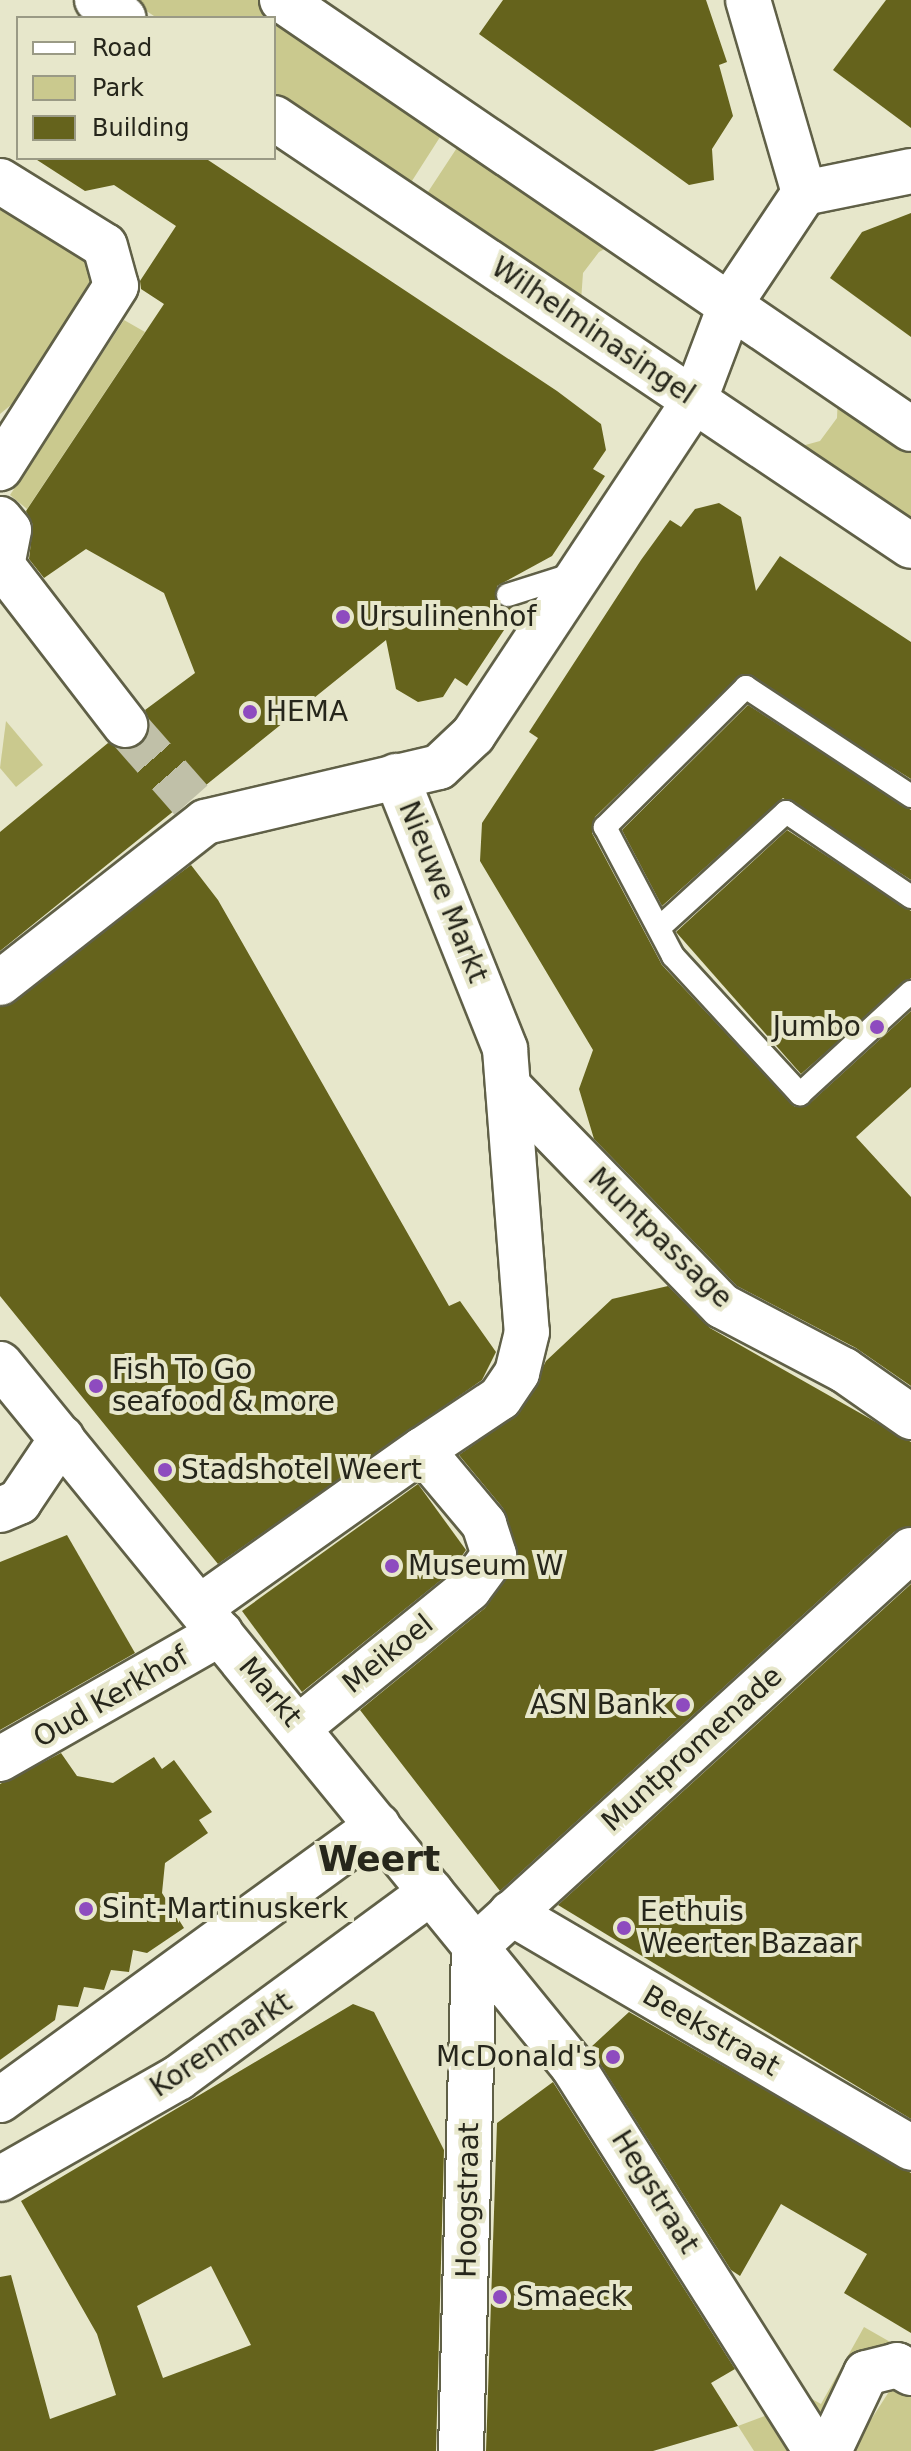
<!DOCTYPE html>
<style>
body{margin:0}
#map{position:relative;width:911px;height:2451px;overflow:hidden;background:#e7e7cb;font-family:"DejaVu Sans",sans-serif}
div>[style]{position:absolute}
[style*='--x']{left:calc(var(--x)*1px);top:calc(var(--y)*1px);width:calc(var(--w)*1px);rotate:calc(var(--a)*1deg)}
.green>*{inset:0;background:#cac98e}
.building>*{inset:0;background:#65631c}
.street-tunnel>*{height:44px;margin-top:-22px;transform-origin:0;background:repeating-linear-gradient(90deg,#c0c0a8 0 44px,transparent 0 66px)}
.roads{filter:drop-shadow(2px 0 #606047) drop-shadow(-2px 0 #606047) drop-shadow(0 2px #606047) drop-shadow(0 -2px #606047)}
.lane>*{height:22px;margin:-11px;padding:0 11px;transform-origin:11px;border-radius:11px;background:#fff}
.street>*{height:44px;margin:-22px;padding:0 22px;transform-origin:22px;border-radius:22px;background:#fff}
.secondary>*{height:44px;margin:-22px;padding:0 22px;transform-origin:22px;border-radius:22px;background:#fff}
.dots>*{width:22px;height:22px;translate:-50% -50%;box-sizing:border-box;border:4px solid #e7e7cb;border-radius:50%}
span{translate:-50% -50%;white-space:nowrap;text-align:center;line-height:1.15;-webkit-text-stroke:8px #e7e7cb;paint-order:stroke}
.street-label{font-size:28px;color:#26261b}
.poi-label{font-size:28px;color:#26261b}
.left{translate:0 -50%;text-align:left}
.right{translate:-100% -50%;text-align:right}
.district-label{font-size:36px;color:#26261b;font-weight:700}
.legend{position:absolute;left:16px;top:16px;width:260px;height:144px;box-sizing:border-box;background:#e7e7cb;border:2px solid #9a9a85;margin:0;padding:10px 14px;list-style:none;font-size:24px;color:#26261b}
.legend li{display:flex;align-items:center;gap:16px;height:40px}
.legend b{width:40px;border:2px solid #9a9a85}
</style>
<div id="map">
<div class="green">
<div style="clip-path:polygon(130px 0,262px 0,449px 123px,410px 184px,274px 94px,274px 18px,157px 18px)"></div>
<div style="clip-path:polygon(466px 134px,621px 240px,599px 252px,583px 273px,581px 301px,426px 195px)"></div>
<div style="clip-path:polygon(0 204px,86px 256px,94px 274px,23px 395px,0 414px)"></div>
<div style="clip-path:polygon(124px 320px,145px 332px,27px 509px,10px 495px)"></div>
<div style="clip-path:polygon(838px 393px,911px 445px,911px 524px,798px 447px,820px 441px,837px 418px)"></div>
<div style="clip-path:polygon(6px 721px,43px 765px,16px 787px,0 768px)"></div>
<div style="clip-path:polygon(864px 2327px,899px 2347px,819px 2427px,794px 2389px,821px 2404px)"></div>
<div style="clip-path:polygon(890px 2390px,911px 2397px,911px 2451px,851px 2451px)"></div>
<div style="clip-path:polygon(781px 2410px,806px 2451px,754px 2451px,738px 2426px)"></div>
</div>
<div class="building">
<div style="clip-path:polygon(503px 0,706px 0,727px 62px,719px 65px,733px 116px,712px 149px,714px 180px,689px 185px,479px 34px)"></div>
<div style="clip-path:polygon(886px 0,911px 0,911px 128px,833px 70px)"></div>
<div style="clip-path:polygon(34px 158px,205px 158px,557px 391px,601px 424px,606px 450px,593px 469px,605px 476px,552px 556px,497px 586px,499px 606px,520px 606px,467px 686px,455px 678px,443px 697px,418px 702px,396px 689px,386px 640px,0 951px,0 832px,108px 743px,128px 750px,141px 744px,150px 722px,145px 710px,195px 673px,164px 593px,86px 549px,44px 578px,29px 559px,33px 525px,26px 511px,164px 304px,141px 289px,140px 281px,176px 226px,114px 185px,85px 191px)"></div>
<div style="clip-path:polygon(911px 213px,911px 337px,830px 278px,862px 232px)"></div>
<div style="clip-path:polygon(719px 503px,741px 517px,756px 591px,780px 556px,911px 642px,911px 779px,742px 674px,595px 817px,592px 833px,662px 965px,795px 1107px,809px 1104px,911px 1011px,911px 1087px,856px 1137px,911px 1197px,911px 1386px,856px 1348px,737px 1286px,594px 1139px,579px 1089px,593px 1050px,480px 861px,482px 823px,538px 738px,529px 732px,641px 560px,670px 520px,681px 527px,695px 509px)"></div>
<div style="clip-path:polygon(748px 705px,911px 810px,911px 880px,783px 798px,662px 906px,622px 830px)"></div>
<div style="clip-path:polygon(787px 830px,911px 911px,911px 978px,801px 1074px,676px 932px)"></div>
<div style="clip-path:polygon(191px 865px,218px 900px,449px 1306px,460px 1301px,496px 1352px,482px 1380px,218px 1564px,0 1296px,0 1007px)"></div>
<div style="clip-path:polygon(668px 1286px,710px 1328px,911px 1442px,911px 1526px,894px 1532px,500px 1891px,360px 1710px,485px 1608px,518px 1560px,503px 1508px,459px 1455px,520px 1412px,546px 1361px,612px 1299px)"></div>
<div style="clip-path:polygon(418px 1484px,466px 1550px,451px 1572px,302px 1692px,242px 1611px)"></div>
<div style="clip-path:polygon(67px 1535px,135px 1653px,0 1730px,0 1562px)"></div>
<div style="clip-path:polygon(911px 1584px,911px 2119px,558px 1905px)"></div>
<div style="clip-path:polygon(61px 1753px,77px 1776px,113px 1783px,154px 1757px,162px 1769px,174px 1760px,212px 1812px,199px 1820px,208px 1833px,165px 1863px,162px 1893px,184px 1928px,147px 1953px,133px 1950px,129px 1972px,111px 1970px,104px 1990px,84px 1987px,78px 2007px,58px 2005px,55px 2020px,0 2060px,0 1784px)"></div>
<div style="clip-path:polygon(evenodd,353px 2004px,374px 2012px,444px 2150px,436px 2451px,0 2451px,0 2277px,11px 2275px,50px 2419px,116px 2395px,97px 2334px,21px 2201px,353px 2004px,211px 2266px,251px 2345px,163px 2378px,137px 2306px,211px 2266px)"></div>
<div style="clip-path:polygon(629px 2012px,911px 2173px,911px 2333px,844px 2293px,867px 2254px,781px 2204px,740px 2276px,731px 2270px,590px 2048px)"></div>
<div style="clip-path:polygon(553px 2082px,735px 2369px,711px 2383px,738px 2426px,653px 2451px,486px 2451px,497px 2123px)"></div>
</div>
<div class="street-tunnel">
<div style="--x:125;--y:725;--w:100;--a:48.7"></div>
</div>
<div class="roads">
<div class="lane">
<div style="--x:508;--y:595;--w:69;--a:-17.7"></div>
<div style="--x:911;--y:796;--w:198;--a:-146.6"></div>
<div style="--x:746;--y:687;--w:199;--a:135.2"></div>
<div style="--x:605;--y:827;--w:146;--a:62.2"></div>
<div style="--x:673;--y:956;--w:188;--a:47.4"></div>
<div style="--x:800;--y:1094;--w:151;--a:-42.6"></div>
<div style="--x:659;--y:928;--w:172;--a:-42.4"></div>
<div style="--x:786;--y:812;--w:151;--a:34.2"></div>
</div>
<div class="street">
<div style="--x:748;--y:0;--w:201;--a:73.8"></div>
<div style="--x:0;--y:181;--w:123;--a:31.8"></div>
<div style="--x:105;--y:246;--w:41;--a:74.6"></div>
<div style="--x:116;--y:286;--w:216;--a:122.5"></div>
<div style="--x:0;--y:519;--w:14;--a:51"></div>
<div style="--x:9;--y:530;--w:36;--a:101"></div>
<div style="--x:2;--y:565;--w:202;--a:52.4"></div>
<div style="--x:396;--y:776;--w:294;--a:68.2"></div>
<div style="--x:505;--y:1049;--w:284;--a:85.6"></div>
<div style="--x:527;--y:1332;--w:42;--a:103.7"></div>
<div style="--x:517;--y:1373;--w:30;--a:124"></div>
<div style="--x:500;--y:1398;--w:94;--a:146.3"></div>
<div style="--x:0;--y:983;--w:261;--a:-38.1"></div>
<div style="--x:205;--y:822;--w:240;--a:-13.2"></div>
<div style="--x:439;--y:767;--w:47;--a:-43.3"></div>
<div style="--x:473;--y:735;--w:403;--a:-56.5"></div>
<div style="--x:695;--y:399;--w:105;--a:-69.3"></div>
<div style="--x:732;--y:301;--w:130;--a:-56.3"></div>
<div style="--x:804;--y:193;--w:109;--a:-11.6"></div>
<div style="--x:508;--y:1086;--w:307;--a:45.8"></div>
<div style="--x:722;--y:1306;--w:138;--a:27.7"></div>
<div style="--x:844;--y:1370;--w:82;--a:35"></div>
<div style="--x:0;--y:1364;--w:905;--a:50.79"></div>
<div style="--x:572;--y:2065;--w:457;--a:57.7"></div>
<div style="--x:0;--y:1510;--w:21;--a:-23"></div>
<div style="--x:19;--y:1502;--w:77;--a:-56.1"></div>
<div style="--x:200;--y:1607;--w:272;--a:-35.3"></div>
<div style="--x:422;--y:1450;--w:97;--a:50"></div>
<div style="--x:484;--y:1524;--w:33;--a:72"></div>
<div style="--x:494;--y:1555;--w:42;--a:126.3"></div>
<div style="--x:469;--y:1589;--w:219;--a:140.9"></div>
<div style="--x:0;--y:1759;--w:254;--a:-29.7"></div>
<div style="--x:511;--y:1913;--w:464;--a:30.4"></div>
<div style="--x:474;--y:1948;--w:591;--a:-42.33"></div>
<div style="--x:0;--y:2100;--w:467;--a:-36"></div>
<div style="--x:0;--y:2179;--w:205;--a:-29.6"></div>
<div style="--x:178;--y:2078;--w:314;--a:-36.3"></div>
<div style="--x:461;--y:2451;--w:503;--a:-88.52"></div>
<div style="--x:829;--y:2451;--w:86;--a:-64.6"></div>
<div style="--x:866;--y:2373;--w:32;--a:-14"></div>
<div style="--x:897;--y:2365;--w:16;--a:30"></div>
</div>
<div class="secondary">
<div style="--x:97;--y:0;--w:32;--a:34"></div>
<div style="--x:282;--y:0;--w:761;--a:34.3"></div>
<div style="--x:274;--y:118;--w:767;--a:33.9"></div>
</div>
</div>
<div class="dots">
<div style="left:343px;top:617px;background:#8e4bbf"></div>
<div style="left:250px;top:712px;background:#8e4bbf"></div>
<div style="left:877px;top:1027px;background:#8e4bbf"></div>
<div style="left:96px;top:1386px;background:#8e4bbf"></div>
<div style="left:165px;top:1470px;background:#8e4bbf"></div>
<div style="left:392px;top:1566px;background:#8e4bbf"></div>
<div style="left:683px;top:1705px;background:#8e4bbf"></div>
<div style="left:86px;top:1909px;background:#8e4bbf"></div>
<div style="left:624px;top:1928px;background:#8e4bbf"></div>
<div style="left:613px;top:2057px;background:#8e4bbf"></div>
<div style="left:500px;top:2297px;background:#8e4bbf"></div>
</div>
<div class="street-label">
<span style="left:593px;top:331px;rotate:34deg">Wilhelminasingel</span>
<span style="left:443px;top:892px;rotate:68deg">Nieuwe Markt</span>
<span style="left:660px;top:1238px;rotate:44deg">Muntpassage</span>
<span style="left:388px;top:1654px;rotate:-39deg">Meikoel</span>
<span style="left:270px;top:1692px;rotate:50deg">Markt</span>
<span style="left:111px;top:1697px;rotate:-30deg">Oud Kerkhof</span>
<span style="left:692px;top:1749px;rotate:-42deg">Muntpromenade</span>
<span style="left:711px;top:2031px;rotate:30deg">Beekstraat</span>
<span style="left:221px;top:2045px;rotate:-34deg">Korenmarkt</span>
<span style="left:655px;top:2192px;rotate:58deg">Hegstraat</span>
<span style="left:468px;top:2200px;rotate:-89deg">Hoogstraat</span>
</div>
<div class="poi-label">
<span class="left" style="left:359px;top:617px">Ursulinenhof</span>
<span class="left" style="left:266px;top:712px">HEMA</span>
<span class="right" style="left:861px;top:1027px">Jumbo</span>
<span class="left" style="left:112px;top:1386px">Fish To Go<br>seafood &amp; more</span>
<span class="left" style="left:181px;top:1470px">Stadshotel Weert</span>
<span class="left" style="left:408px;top:1566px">Museum W</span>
<span class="right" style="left:667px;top:1705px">ASN Bank</span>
<span class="left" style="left:102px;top:1909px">Sint-Martinuskerk</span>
<span class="left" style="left:640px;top:1928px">Eethuis<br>Weerter Bazaar</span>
<span class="right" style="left:597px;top:2057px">McDonald's</span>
<span class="left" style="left:516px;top:2297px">Smaeck</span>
</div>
<div class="district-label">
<span style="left:379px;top:1859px">Weert</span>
</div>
<ul class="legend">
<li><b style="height:10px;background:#fff"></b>Road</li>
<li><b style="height:22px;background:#cac98e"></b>Park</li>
<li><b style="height:22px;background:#65631c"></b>Building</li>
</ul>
</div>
